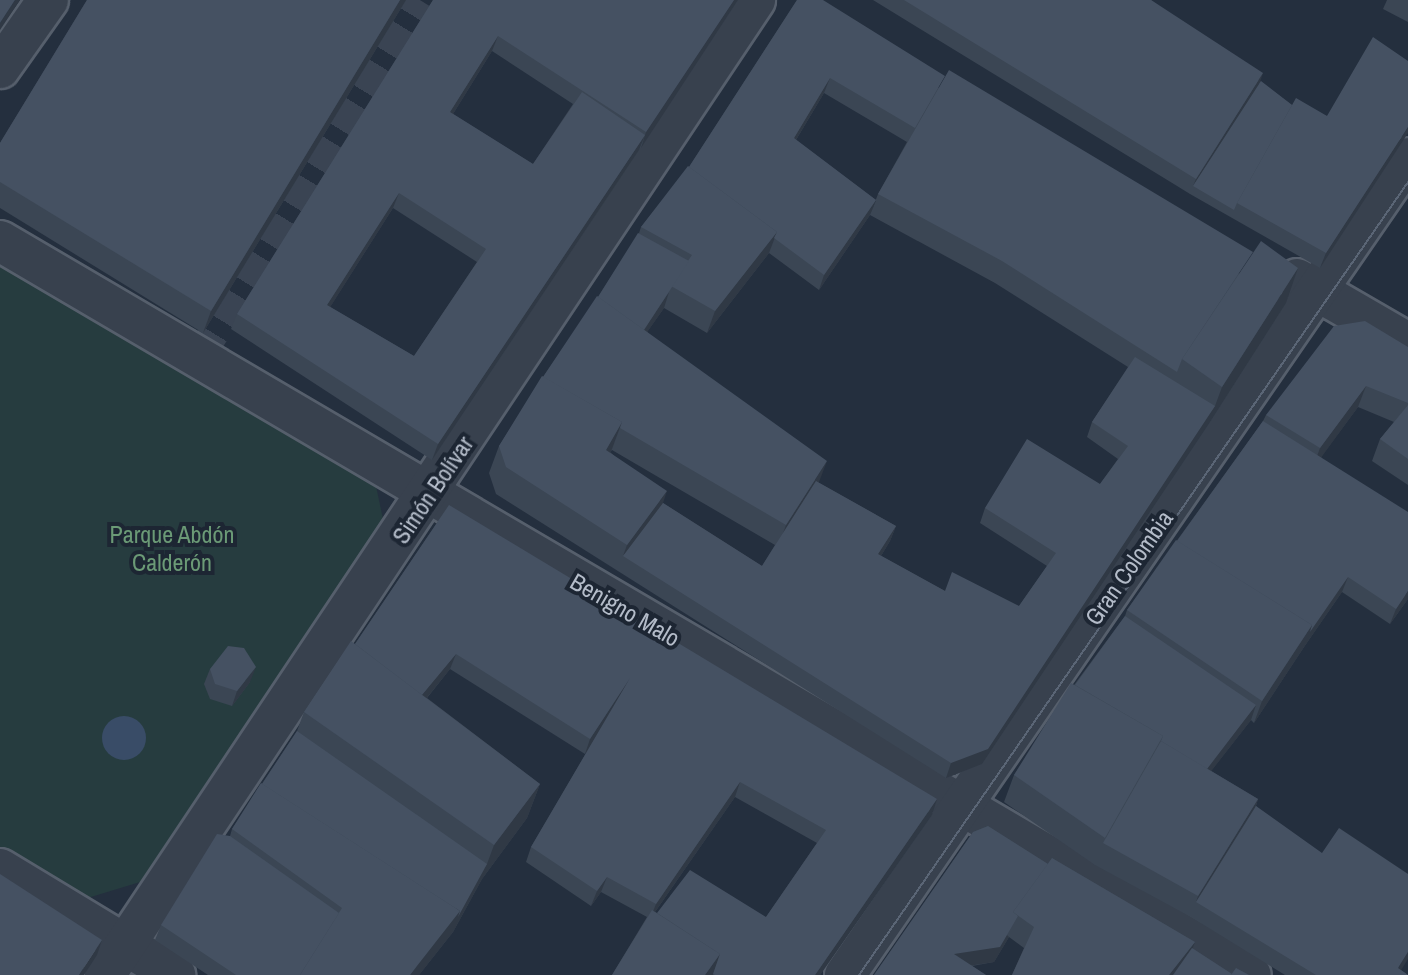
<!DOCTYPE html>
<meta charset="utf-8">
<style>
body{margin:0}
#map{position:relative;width:1408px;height:975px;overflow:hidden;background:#242f3e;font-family:"Archivo Narrow",sans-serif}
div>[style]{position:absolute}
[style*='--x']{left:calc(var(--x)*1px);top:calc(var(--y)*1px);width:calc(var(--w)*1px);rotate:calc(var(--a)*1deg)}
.green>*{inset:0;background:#263c3f}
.water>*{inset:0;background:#394c67}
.round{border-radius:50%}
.pedestrian-tunnel>*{height:30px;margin-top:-15px;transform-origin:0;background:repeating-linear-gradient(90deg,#3a4453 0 30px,transparent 0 45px)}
.roads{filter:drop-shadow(2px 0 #565f6c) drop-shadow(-2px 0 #565f6c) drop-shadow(0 2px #565f6c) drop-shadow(0 -2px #565f6c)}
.minor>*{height:40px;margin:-20px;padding:0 20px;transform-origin:20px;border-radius:20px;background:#38414e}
.tram>*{height:2px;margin:-1px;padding:0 1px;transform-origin:1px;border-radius:1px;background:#5a6575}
.wall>*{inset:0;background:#3b4654}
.shaded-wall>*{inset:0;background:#303945}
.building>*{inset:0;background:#455162}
span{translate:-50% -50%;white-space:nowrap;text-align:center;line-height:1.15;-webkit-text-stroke:8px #1d2633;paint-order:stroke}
.street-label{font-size:24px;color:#b4bcc9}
.park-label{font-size:24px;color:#6b9a76}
</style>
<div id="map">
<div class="green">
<div style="clip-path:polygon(0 247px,372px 467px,387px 538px,150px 879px,81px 900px,0 851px)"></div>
</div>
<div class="water">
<div class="round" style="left:102px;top:716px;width:44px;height:44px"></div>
</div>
<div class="pedestrian-tunnel">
<div style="--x:198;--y:359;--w:422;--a:-58.4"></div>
</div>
<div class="roads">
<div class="minor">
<div style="--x:0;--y:68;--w:83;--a:-54.8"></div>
<div style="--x:0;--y:241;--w:1450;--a:30.4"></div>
<div style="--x:1297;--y:279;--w:128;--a:30"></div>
<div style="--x:0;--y:869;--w:205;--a:31.2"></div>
<div style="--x:105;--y:975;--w:1172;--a:-56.31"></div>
<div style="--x:845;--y:975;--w:992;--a:-55.43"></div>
</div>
</div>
<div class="tram">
<div style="--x:859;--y:975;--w:964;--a:-55.3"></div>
</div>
<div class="wall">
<div style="clip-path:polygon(87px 0,406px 0,203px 333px,0 208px,0 143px)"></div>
<div style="clip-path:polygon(evenodd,433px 0,738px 0,639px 150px,432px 460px,231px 329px,237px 314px,433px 0,492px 51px,573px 104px,533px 164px,453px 114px,492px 51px,433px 0,393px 208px,477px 262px,414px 356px,330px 307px,393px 208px)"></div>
<div style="clip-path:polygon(evenodd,797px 0,1286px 303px,1210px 422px,982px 764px,946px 778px,496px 494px,489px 473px,499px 446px,543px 377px,598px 297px,639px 233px,641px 227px,689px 167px,797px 0,824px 93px,907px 142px,878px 194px,870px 215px,876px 200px,796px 140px,824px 93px,797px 0,870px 215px,995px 283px,1128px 367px,1092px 422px,1087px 437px,1118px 459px,1100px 484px,985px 508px,980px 523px,1047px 566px,1019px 606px,945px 591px,881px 556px,890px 541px,896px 526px,819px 483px,647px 332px,664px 308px,707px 333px,769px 253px,819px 290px,870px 215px,797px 0,612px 450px,775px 545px,762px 566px,663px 503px,610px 452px,612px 450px)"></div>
<div style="clip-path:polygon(873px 0,1151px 0,1292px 105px,1327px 116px,1408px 61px,1320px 268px,1190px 194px)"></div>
<div style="clip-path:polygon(1387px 0,1408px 0,1408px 22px,1383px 9px)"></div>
<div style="clip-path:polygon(1408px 347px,1408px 485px,1372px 461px,1380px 439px,1394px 422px,1358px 407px,1321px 457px,1408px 599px,1390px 624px,1342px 592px,1304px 647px,1254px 723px,1251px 720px,1211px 771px,1258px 799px,1256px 806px,1401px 970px,1408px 975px,1285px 975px,1191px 917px,1095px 865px,1004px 802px,1014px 775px,1074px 685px,1125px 616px,1127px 610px,1263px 421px,1266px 415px)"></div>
<div style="clip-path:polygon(evenodd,449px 505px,932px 815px,820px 975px,612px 975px,647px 917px,601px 892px,591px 906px,526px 862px,531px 847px,592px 743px,585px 754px,450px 669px,427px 698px,540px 784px,527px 818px,482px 879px,453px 932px,419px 975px,208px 975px,155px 940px,161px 925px,230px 836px,232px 829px,297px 731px,304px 712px,355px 644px,449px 505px,735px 797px,817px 843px,766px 917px,657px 913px,655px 912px,735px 797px)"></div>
<div style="clip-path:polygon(210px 669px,250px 682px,232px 706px,210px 699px,204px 684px)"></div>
<div style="clip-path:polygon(988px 826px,1048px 864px,1052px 858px,1195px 942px,1192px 948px,1232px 974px,1236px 968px,1249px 975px,1012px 975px,1024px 948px,1009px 937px,994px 962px,972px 966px,986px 975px,874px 975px,973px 832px)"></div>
</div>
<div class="shaded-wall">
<div style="clip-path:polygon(15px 0,20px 0,0 30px,0 23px)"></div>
<div style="clip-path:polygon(400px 0,406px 0,203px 333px,211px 311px)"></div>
<div style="clip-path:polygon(734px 0,738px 0,641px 148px,646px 132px)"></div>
<div style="clip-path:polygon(498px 36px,492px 51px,445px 127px,450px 112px)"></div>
<div style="clip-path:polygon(1263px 73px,1258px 88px,1193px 186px,1196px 179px)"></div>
<div style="clip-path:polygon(830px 78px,824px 93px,788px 153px,794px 138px)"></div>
<div style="clip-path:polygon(1408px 127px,1408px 133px,1320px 268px,1326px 253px)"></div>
<div style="clip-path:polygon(645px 135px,639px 150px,432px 460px,438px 444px)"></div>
<div style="clip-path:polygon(399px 193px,393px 208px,322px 320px,327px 305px)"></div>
<div style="clip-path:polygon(876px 200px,870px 215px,819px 290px,824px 275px)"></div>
<div style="clip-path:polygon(777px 232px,769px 253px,707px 333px,715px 311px)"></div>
<div style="clip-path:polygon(1298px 268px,1286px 303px,1210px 422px,982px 764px,946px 778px,951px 763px,1215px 406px,1222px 387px)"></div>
<div style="clip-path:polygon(669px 292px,664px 308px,634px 351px,640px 335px)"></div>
<div style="clip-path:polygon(1366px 386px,1358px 407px,1312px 470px,1320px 448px)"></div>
<div style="clip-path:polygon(622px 422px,612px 449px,596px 477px,606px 450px)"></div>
<div style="clip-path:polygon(827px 461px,819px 482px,778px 547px,786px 525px)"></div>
<div style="clip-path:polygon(667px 491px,658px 518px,623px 556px,627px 545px)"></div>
<div style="clip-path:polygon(896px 526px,890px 541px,873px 569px,878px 554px)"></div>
<div style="clip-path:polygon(1348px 577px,1342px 592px,1304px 647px,1254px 723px,1262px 701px,1312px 625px)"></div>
<div style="clip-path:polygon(1408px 591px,1408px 599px,1390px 624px,1396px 609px)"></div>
<div style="clip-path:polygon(456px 654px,450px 669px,404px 726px,409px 710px)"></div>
<div style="clip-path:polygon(256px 667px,250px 682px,232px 706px,237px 691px)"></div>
<div style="clip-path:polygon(630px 678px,624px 693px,585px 754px,590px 739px)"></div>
<div style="clip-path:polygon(1256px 705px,1251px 720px,1198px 788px,1203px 773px)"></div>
<div style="clip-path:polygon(740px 782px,735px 797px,650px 919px,656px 904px)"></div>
<div style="clip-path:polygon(540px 784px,527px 818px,482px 879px,453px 932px,419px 975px,410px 975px,487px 864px,494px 845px)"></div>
<div style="clip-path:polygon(937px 799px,932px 815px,820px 975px,815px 975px)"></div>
<div style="clip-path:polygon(1258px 799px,1251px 821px,1196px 902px,1198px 896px)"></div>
<div style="clip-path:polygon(607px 877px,601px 892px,591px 906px,597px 891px)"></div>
<div style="clip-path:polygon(1007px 935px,1009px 937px,994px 962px,948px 969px,954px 954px)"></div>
<div style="clip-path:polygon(102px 940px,97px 955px,84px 975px,79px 975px)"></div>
<div style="clip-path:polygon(1195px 942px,1187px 963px,1178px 975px,1169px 975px)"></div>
<div style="clip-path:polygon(1408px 952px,1408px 959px,1398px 975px,1398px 968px)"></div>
<div style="clip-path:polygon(720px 954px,713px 975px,705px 975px)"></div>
</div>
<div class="building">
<div style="clip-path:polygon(0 0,15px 0,0 23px)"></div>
<div style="clip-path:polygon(87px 0,400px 0,211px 311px,0 182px,0 143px)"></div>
<div style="clip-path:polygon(evenodd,433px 0,734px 0,646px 132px,498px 36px,450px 112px,533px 164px,582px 92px,645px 135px,438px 444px,237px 314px,433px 0,399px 193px,486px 249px,414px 356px,327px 305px,399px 193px)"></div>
<div style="clip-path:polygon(797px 0,823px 0,945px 76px,915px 128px,830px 78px,794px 138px,876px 200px,824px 275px,774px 238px,777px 232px,689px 167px)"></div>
<div style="clip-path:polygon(904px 0,1151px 0,1263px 73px,1196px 179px)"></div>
<div style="clip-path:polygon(1373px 37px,1408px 61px,1408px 127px,1326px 253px,1237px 203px,1296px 98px,1327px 116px)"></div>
<div style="clip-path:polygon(949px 70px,1253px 252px,1182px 359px,1177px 372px,1002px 261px,878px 194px)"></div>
<div style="clip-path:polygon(1261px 81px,1292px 105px,1237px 203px,1234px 210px,1193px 186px)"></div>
<div style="clip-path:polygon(688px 166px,777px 232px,715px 311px,671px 286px,692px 255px,641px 227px)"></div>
<div style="clip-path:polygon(638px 233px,689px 261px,644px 330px,598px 297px)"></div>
<div style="clip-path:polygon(1261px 241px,1298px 268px,1222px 387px,1182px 359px)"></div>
<div style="clip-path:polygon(597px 296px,827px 461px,786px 525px,620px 428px,622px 422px,543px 377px)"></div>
<div style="clip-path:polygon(1365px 321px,1408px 347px,1408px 403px,1366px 386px,1320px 448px,1266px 415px,1334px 326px)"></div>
<div style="clip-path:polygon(1135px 357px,1215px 406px,988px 749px,951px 763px,623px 556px,663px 503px,762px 566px,816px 481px,896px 526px,878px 554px,945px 591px,952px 572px,1019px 606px,1056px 553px,985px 508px,1027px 439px,1100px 484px,1128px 446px,1092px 422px)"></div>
<div style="clip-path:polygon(542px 376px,622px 422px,606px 450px,667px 491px,627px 545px,506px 467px,499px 446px)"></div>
<div style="clip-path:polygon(1408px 405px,1408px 459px,1380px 439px)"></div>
<div style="clip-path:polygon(1263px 421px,1408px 512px,1408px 591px,1396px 609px,1348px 577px,1310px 632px,1312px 625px,1177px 541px)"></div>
<div style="clip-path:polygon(449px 505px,937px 799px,815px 975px,715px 975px,713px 974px,720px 954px,657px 913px,690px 870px,766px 917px,826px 830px,740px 782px,656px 904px,607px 877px,597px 891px,531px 847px,630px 678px,590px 739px,456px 654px,422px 695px,355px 644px)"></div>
<div style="clip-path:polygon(1176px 540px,1312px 625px,1262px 701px,1127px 610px)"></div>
<div style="clip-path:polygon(1125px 616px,1256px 705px,1207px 769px,1161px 741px,1163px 736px,1075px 685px)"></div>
<div style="clip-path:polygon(351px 641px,540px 784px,494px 845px,304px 712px)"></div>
<div style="clip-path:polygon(228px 646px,244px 648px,256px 667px,237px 691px,215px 684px,210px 669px)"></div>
<div style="clip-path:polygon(1071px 683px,1163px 736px,1105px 838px,1014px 775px)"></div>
<div style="clip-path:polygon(297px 731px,487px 864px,458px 917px,460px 911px,262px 784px)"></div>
<div style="clip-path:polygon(1161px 741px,1258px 799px,1198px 896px,1103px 843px)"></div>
<div style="clip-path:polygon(261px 783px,460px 911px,410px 975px,300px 975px,342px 908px,232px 829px)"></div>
<div style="clip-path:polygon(1256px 806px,1322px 853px,1339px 828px,1408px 874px,1408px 952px,1398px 968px,1408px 975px,1316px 975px,1196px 902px)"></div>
<div style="clip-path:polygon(988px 826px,1048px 864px,1013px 912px,1018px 916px,1000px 947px,954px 954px,986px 975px,874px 975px,973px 832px)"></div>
<div style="clip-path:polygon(217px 834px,230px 836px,339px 913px,300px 975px,236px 975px,161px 925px)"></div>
<div style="clip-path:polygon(1052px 858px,1195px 942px,1169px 975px,1012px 975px,1034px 927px,1013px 912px)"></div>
<div style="clip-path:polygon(0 874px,102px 940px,79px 975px,0 975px)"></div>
<div style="clip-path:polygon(652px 910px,720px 954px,705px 975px,612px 975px)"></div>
<div style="clip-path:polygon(1192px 948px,1232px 974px,1231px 975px,1173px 975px)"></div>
<div style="clip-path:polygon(1236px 968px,1249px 975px,1231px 975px)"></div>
</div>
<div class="street-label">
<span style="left:433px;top:490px;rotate:-56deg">Simón Bolívar</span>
<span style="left:1129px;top:568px;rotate:-55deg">Gran Colombia</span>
<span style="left:625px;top:610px;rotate:30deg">Benigno Malo</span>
</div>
<div class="park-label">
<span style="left:172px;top:549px">Parque Abdón<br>Calderón</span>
</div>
</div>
